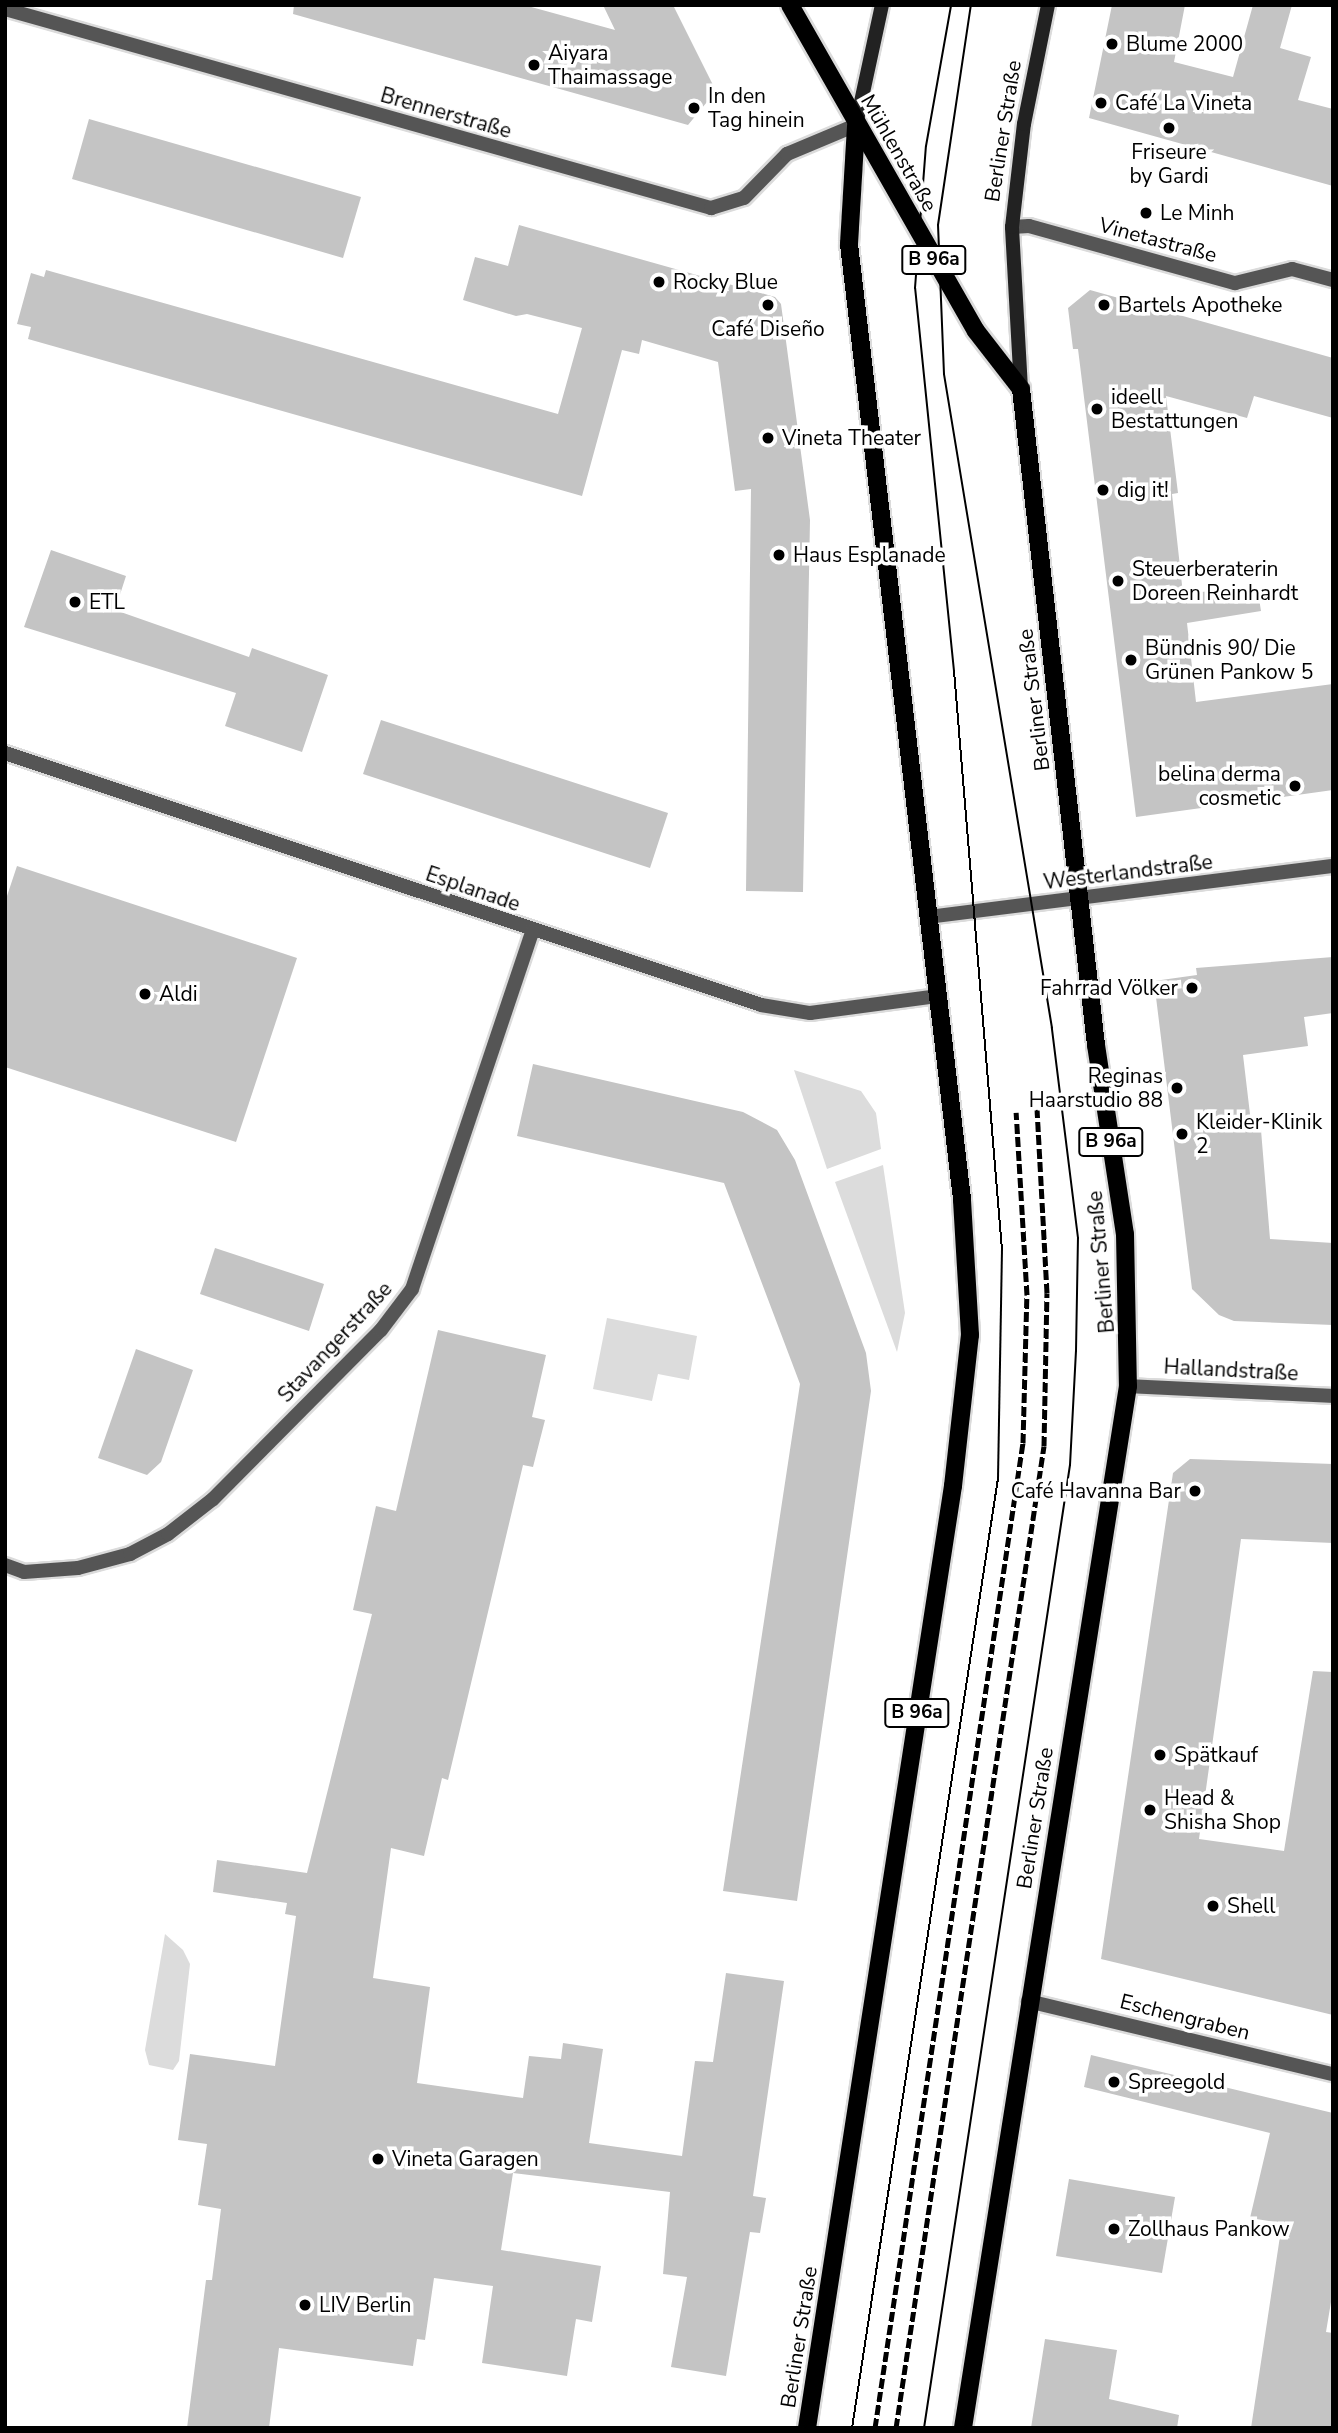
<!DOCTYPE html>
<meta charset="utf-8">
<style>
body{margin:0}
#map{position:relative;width:1338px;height:2433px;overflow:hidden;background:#fff;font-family:"Nunito Sans",sans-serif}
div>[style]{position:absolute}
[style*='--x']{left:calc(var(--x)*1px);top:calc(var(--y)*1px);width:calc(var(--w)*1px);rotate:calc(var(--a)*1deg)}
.green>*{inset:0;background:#dcdcdc}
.building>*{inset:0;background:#c4c4c4}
.roads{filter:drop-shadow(2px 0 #dbdbdb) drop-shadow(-2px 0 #dbdbdb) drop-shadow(0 2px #dbdbdb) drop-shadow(0 -2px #dbdbdb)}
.street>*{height:14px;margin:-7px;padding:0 7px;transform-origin:7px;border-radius:7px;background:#555}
.secondary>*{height:14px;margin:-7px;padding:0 7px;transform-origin:7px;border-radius:7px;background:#222}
.primary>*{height:18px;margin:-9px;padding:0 9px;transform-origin:9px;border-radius:9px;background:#000}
.tram>*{height:2px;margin:-1px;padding:0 1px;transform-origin:1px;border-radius:1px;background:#000}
.rail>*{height:5px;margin-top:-2.5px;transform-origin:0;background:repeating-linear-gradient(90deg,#000 0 10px,transparent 0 13.5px)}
.dots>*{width:19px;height:19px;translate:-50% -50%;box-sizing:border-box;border:4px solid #fff;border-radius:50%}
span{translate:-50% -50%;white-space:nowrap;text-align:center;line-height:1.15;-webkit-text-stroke:7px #fff;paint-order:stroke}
.shield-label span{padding:2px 5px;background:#fff;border:2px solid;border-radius:5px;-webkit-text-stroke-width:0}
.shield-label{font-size:19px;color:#000;font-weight:700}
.poi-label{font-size:21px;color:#000}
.left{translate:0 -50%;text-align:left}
.right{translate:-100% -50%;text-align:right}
.street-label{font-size:21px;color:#000}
.frame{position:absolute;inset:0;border:7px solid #000;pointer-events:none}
</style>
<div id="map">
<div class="green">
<div style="clip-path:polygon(794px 1070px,861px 1091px,876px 1113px,881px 1149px,827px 1169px)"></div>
<div style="clip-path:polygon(883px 1165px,905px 1313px,897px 1352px,835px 1182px)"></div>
<div style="clip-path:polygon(607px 1318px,697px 1336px,689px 1380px,658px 1374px,652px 1401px,593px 1389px)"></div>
<div style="clip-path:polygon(165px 1934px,183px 1950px,190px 1964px,179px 2061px,173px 2070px,149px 2065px,145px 2050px)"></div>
</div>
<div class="building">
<div style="clip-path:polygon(294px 5px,524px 5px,615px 30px,603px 5px,673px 5px,716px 91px,688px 125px,293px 14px)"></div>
<div style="clip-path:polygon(1112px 5px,1185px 5px,1174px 62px,1233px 77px,1253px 5px,1292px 5px,1280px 48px,1311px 57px,1298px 100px,1333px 109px,1333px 186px,1089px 118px)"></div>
<div style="clip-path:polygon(89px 119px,361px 197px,343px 258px,72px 179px)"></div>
<div style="clip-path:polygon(519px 225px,775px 297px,781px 304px,810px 520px,803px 892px,746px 891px,751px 489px,735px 491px,718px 362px,642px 340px,639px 354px,622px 350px,582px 496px,28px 339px,31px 327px,17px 324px,31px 273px,44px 277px,46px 270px,558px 414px,582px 328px,527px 314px,516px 316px,463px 300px,475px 257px,508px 266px)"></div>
<div style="clip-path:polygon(1090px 290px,1333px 358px,1333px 418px,1254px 396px,1247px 418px,1166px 396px,1178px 493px,1172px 494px,1183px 594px,1257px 586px,1261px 611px,1187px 623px,1196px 702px,1333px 684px,1333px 790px,1136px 817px,1078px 349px,1073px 349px,1068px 308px)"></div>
<div style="clip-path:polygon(51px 550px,126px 576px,115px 610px,249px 657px,252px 648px,328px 675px,302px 752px,225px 726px,236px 693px,24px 627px)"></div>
<div style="clip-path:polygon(381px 720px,668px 813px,650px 868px,363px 774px)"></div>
<div style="clip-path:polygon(17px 866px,297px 958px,236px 1142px,5px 1067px,5px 902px)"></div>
<div style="clip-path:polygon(1333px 957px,1333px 1013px,1304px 1017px,1308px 1046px,1243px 1055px,1252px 1131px,1261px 1130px,1270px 1239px,1333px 1243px,1333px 1325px,1234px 1321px,1219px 1315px,1192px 1289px,1154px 981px,1197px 975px,1196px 968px)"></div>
<div style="clip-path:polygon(533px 1064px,743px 1112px,777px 1130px,795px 1160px,866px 1353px,871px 1391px,797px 1901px,723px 1891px,800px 1384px,724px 1183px,517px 1136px)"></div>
<div style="clip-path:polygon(215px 1248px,324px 1284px,309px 1331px,200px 1294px)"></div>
<div style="clip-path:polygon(438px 1330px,546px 1355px,532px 1417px,545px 1420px,533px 1467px,523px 1465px,448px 1780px,442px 1778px,424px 1856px,391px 1848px,373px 1978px,430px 1987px,417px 2083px,523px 2098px,529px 2056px,561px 2059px,563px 2043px,603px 2049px,589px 2143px,682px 2156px,695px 2061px,713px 2062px,726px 1973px,784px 1981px,753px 2196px,766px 2198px,760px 2233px,750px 2232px,726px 2376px,671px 2367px,687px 2277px,663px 2274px,670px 2192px,513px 2173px,501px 2250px,601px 2266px,592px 2322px,576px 2319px,567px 2376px,482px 2363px,493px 2286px,434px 2278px,425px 2340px,417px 2339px,413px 2366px,279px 2348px,269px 2428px,187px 2428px,206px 2280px,212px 2280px,221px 2209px,198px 2205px,207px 2144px,178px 2140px,190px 2054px,275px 2066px,296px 1916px,285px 1914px,287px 1903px,213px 1892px,217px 1860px,307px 1873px,372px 1614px,353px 1610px,376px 1506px,396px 1511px)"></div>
<div style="clip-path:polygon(136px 1349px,193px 1370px,161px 1462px,147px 1475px,98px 1458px)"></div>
<div style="clip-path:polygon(1190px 1459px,1333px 1464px,1333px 1543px,1241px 1539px,1199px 1839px,1284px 1851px,1313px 1671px,1333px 1672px,1333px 2015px,1101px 1959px,1173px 1473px)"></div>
<div style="clip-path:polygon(1091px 2055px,1333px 2113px,1333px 2290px,1326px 2332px,1333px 2333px,1333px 2428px,1251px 2428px,1282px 2223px,1250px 2218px,1270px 2133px,1084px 2087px)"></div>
<div style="clip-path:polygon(1069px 2179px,1175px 2197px,1162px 2273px,1056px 2256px)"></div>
<div style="clip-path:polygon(1045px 2339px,1117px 2350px,1109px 2399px,1179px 2415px,1177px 2428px,1031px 2428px)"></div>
</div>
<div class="roads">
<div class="street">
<div style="--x:5;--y:9;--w:734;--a:15.74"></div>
<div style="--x:711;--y:208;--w:34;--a:-17"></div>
<div style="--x:744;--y:198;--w:62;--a:-45.7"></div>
<div style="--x:787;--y:154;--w:75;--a:-22.8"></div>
<div style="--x:1012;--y:227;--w:17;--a:-3"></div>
<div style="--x:1029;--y:226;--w:214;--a:15.5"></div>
<div style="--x:1235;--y:283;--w:59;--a:-13.8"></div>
<div style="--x:1292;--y:269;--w:42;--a:15"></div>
<div style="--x:5;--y:753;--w:797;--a:18.43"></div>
<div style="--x:761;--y:1005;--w:50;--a:9.3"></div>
<div style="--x:810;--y:1013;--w:128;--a:-7.6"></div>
<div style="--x:928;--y:917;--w:408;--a:-7.2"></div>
<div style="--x:1128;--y:1386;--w:205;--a:2.8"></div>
<div style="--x:5;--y:1565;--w:20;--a:20"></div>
<div style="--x:24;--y:1572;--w:54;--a:-4.2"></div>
<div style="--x:78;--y:1568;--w:54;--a:-15.1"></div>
<div style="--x:130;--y:1554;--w:43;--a:-27.8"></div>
<div style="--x:168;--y:1534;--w:57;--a:-37.9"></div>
<div style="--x:213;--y:1499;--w:238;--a:-45.2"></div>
<div style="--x:381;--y:1330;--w:51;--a:-52.9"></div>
<div style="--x:412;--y:1289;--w:377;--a:-71.4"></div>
<div style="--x:1028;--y:2001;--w:314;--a:13.5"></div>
</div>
<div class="secondary">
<div style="--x:856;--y:125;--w:123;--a:-77.8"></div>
<div style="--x:1021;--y:389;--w:162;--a:-93.2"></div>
<div style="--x:1012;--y:227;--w:104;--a:-83.4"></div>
<div style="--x:1024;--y:124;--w:121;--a:-78.6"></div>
</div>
<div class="primary">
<div style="--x:790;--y:5;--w:375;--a:60.3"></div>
<div style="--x:976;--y:331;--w:73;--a:52.2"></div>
<div style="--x:1021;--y:389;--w:660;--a:83.48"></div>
<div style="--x:1096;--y:1045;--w:191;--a:81.3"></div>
<div style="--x:1125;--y:1234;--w:152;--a:88.9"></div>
<div style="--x:1128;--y:1386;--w:1055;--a:99"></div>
<div style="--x:807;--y:2428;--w:953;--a:-81.19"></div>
<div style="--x:953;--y:1486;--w:152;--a:-83.6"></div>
<div style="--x:970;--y:1335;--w:136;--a:-93.4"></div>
<div style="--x:962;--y:1199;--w:962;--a:-96.75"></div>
<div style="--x:849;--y:244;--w:119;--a:-86.6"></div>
</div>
</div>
<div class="tram">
<div style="--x:852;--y:2428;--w:961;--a:-81.26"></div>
<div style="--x:998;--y:1478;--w:228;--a:-89"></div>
<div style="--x:1002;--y:1250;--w:581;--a:-94.74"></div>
<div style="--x:954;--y:671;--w:385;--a:-95.8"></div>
<div style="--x:915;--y:288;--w:142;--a:-85.6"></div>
<div style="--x:926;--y:146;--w:143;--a:-79.9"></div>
<div style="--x:924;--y:2428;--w:974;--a:-81.38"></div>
<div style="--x:1070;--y:1465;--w:114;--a:-87"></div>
<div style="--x:1076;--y:1351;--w:113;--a:-89"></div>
<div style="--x:1078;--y:1238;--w:212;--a:-97.1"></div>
<div style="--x:1052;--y:1028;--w:663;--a:-99.38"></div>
<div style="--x:944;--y:374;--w:149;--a:-92.3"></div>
<div style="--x:938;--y:225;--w:222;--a:-81.5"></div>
</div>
<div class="rail">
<div style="--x:875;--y:2428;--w:996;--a:-81.46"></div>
<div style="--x:1023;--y:1443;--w:148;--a:-88.5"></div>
<div style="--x:1027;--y:1295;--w:183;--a:-93.4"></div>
<div style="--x:896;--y:2428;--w:993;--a:-81.43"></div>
<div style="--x:1044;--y:1446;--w:153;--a:-88.9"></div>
<div style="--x:1047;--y:1293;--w:184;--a:-93.1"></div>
</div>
<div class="dots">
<div style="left:1112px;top:44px;background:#000"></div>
<div style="left:534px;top:65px;background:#000"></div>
<div style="left:1101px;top:103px;background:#000"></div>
<div style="left:694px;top:108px;background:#000"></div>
<div style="left:1169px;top:128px;background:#000"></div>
<div style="left:1146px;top:213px;background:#000"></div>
<div style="left:659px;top:282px;background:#000"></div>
<div style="left:768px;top:305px;background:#000"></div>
<div style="left:1104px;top:305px;background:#000"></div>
<div style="left:1097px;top:409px;background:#000"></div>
<div style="left:768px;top:438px;background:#000"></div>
<div style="left:1103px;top:490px;background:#000"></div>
<div style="left:779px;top:555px;background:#000"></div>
<div style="left:1118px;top:581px;background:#000"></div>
<div style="left:75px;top:602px;background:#000"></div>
<div style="left:1131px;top:660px;background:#000"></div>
<div style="left:1295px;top:786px;background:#000"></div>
<div style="left:1192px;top:988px;background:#000"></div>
<div style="left:145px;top:994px;background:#000"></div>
<div style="left:1177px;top:1088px;background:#000"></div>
<div style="left:1182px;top:1134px;background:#000"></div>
<div style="left:1195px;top:1491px;background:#000"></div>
<div style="left:1160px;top:1755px;background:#000"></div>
<div style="left:1150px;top:1810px;background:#000"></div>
<div style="left:1213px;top:1906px;background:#000"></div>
<div style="left:1114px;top:2082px;background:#000"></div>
<div style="left:378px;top:2159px;background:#000"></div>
<div style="left:1114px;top:2229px;background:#000"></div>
<div style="left:305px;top:2305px;background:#000"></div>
</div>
<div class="shield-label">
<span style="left:934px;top:260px">B 96a</span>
<span style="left:1111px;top:1142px">B 96a</span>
<span style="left:917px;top:1713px">B 96a</span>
</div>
<div class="poi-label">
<span class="left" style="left:1126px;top:44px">Blume 2000</span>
<span class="left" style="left:548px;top:65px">Aiyara<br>Thaimassage</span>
<span class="left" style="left:708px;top:108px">In den<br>Tag hinein</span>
<span class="left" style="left:1115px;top:103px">Café La Vineta</span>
<span style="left:1169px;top:164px">Friseure<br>by Gardi</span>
<span class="left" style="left:1160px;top:213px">Le Minh</span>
<span class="left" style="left:673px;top:282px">Rocky Blue</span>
<span class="left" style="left:1118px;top:305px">Bartels Apotheke</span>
<span style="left:768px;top:329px">Café Diseño</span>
<span class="left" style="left:1111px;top:409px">ideell<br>Bestattungen</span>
<span class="left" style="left:782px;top:438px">Vineta Theater</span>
<span class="left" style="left:1117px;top:490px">dig it!</span>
<span class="left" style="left:793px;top:555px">Haus Esplanade</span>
<span class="left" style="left:1132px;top:581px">Steuerberaterin<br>Doreen Reinhardt</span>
<span class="left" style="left:89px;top:602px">ETL</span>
<span class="left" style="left:1145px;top:660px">Bündnis 90/ Die<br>Grünen Pankow 5</span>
<span class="right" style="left:1281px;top:786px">belina derma<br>cosmetic</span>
<span class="right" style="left:1178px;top:988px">Fahrrad Völker</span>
<span class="left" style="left:159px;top:994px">Aldi</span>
<span class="right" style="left:1163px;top:1088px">Reginas<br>Haarstudio 88</span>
<span class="left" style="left:1196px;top:1134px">Kleider-Klinik<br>2</span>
<span class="right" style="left:1181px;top:1491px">Café Havanna Bar</span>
<span class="left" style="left:1174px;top:1755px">Spätkauf</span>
<span class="left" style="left:1164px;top:1810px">Head &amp;<br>Shisha Shop</span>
<span class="left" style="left:1227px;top:1906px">Shell</span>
<span class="left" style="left:1128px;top:2082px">Spreegold</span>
<span class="left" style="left:392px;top:2159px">Vineta Garagen</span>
<span class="left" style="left:1128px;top:2229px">Zollhaus Pankow</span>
<span class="left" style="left:319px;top:2305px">LIV Berlin</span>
</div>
<div class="street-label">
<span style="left:446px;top:113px;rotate:16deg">Brennerstraße</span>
<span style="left:1003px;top:131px;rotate:-81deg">Berliner Straße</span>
<span style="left:899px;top:153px;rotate:60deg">Mühlenstraße</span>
<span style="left:1158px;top:240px;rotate:15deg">Vinetastraße</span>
<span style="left:1034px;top:700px;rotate:-97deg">Berliner Straße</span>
<span style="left:1128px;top:872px;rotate:-7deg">Westerlandstraße</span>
<span style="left:473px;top:889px;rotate:19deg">Esplanade</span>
<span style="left:1101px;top:1262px;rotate:-95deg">Berliner Straße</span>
<span style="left:335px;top:1342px;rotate:-47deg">Stavangerstraße</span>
<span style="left:1231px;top:1370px;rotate:3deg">Hallandstraße</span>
<span style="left:1035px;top:1818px;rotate:-81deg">Berliner Straße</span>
<span style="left:1185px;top:2017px;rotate:14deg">Eschengraben</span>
<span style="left:799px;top:2337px;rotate:-81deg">Berliner Straße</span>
</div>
<div class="frame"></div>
</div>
